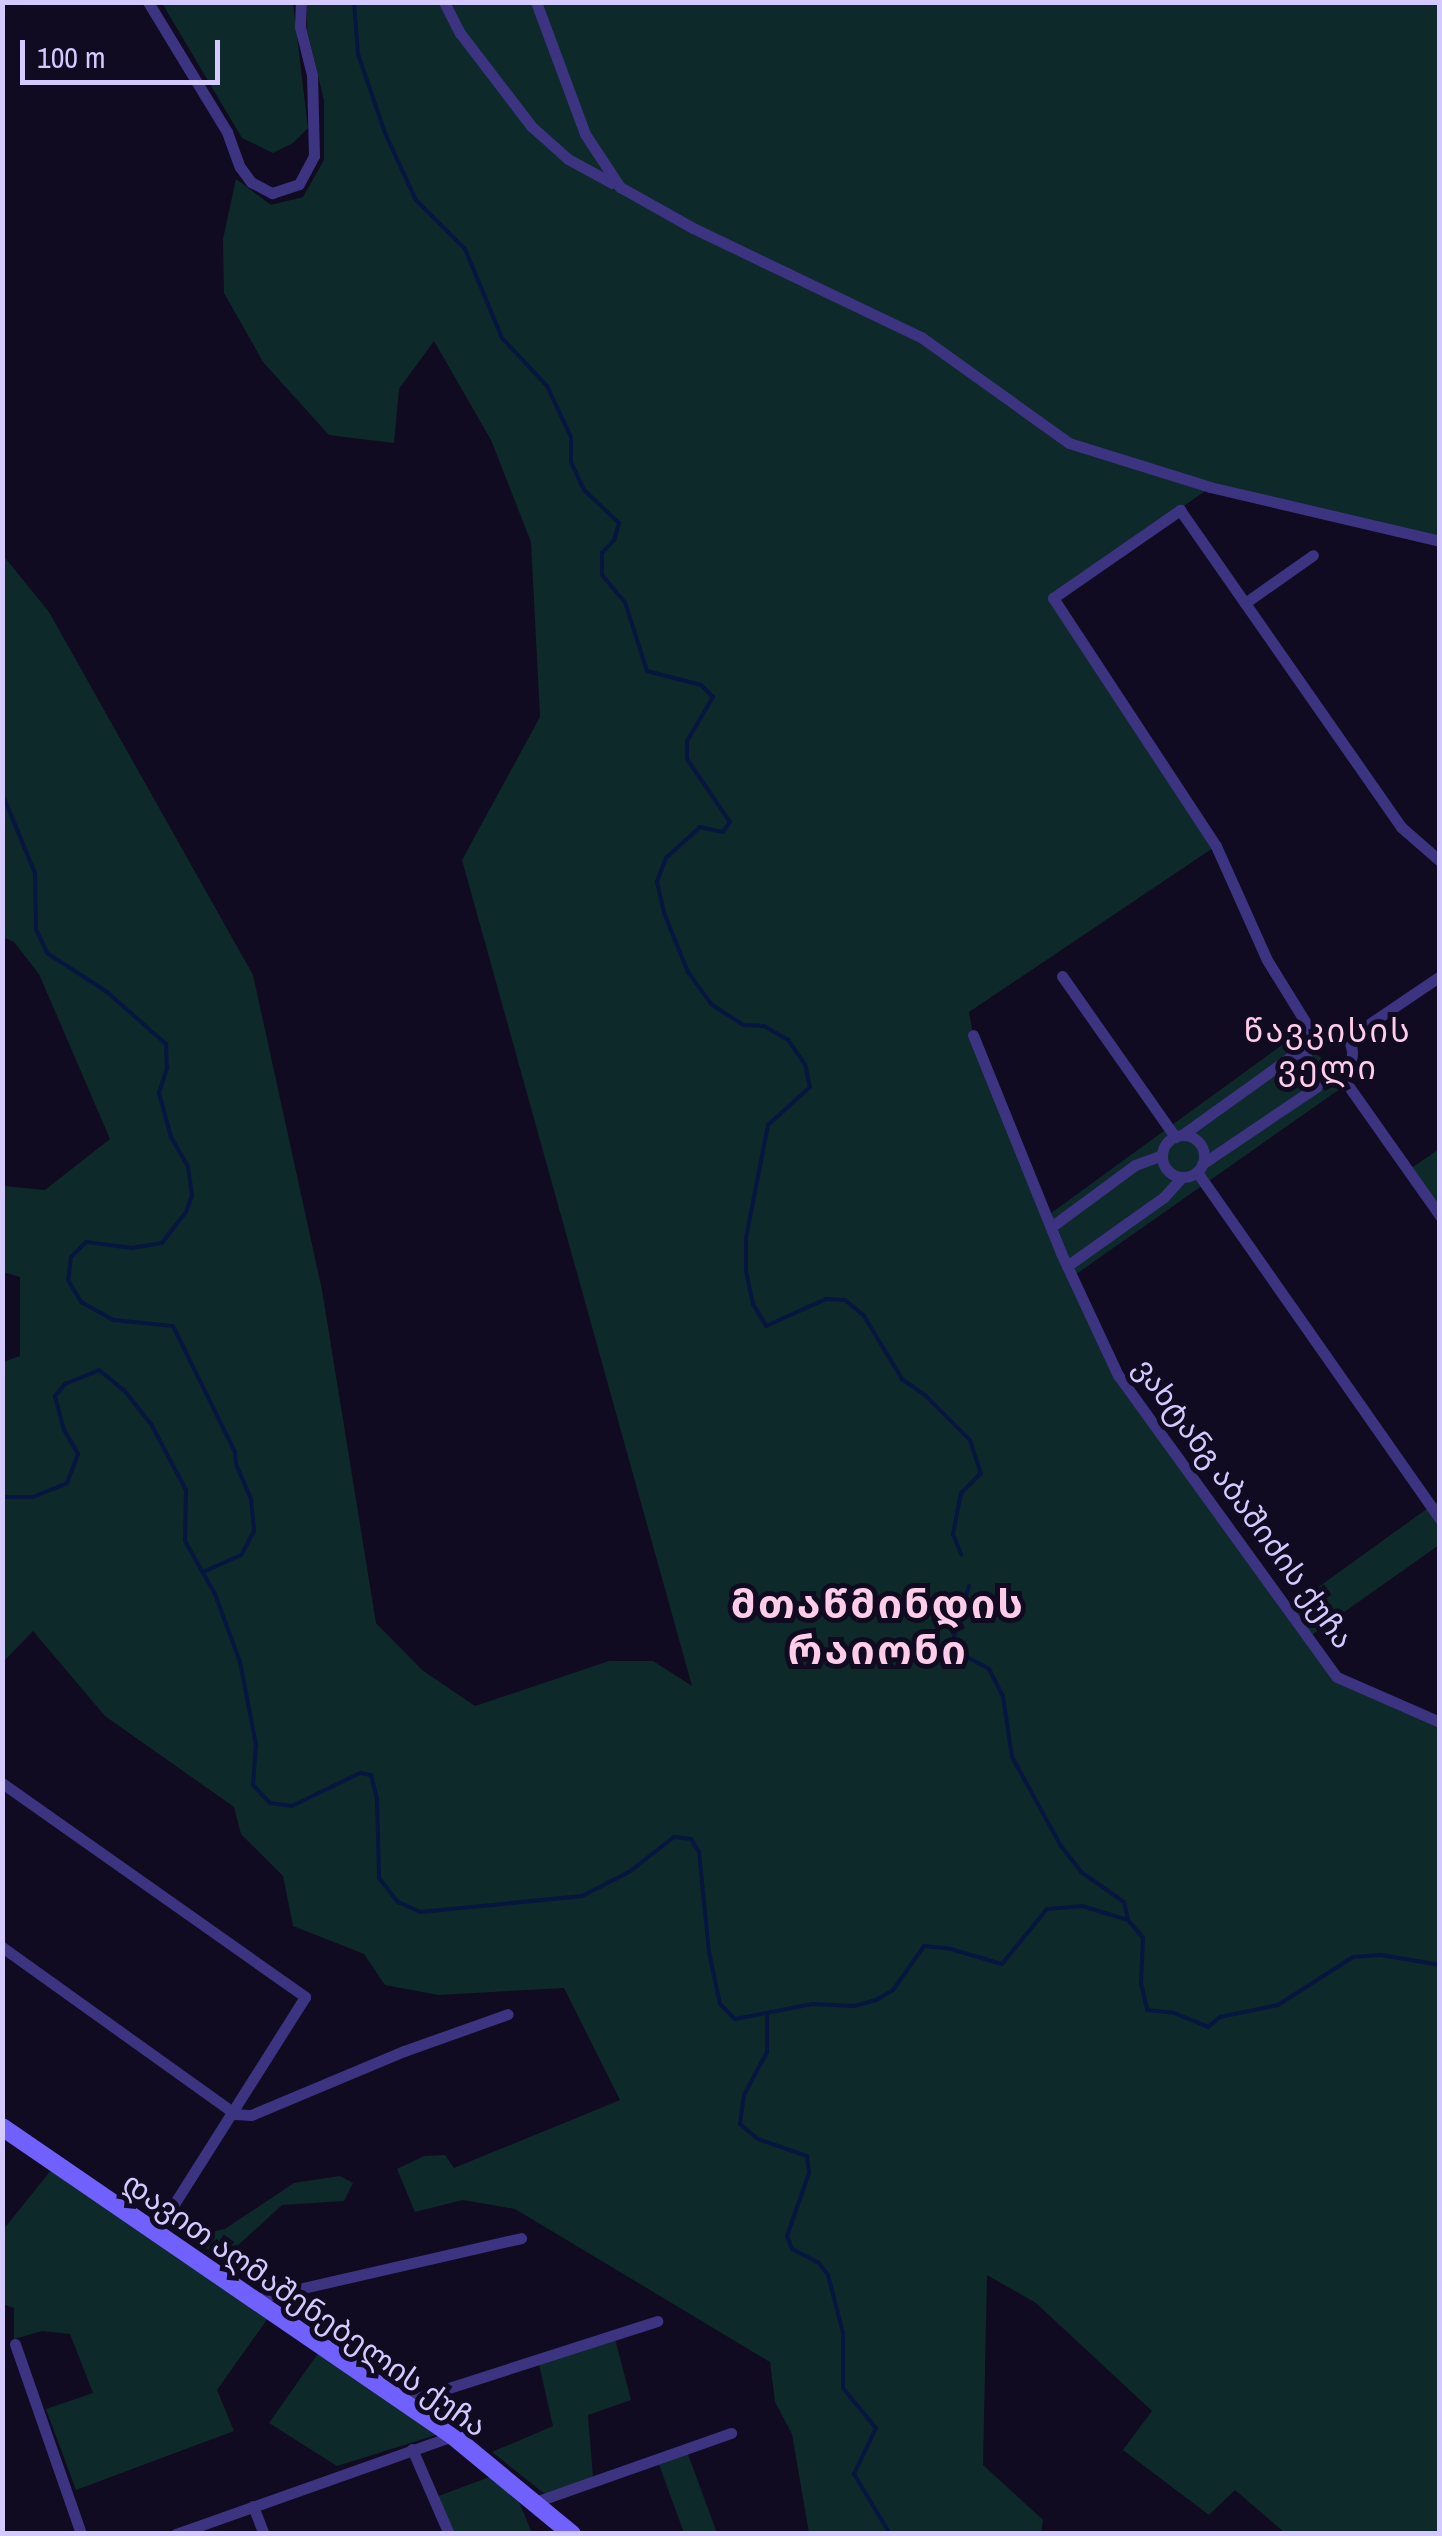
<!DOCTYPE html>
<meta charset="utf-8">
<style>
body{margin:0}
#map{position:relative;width:1442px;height:2536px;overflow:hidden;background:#100b20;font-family:"Archivo Narrow","Noto Sans Georgian",sans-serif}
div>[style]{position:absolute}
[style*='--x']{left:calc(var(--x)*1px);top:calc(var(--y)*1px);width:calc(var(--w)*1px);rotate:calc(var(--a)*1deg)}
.green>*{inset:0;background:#0e292a}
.stream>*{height:4px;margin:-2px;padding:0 2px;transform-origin:2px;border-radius:2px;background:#06163e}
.street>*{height:11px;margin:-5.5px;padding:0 5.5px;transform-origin:5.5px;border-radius:5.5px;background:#3c3381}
.street>.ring{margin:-5.5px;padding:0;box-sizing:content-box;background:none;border:11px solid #3c3381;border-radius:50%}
.secondary>*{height:18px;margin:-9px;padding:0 9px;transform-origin:9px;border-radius:9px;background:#7061ff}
span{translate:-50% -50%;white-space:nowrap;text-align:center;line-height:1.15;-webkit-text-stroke:10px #100b20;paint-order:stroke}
.street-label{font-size:30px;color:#d4caff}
.neighbourhood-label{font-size:32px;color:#ffcce9;letter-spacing:2.5px}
.district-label{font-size:40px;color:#ffcce9;font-weight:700;letter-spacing:2.5px}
.frame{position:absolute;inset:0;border:5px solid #d4caff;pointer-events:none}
.scale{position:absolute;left:20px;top:40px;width:200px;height:45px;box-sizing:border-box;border:5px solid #d4caff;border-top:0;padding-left:12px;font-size:30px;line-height:35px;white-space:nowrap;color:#d4caff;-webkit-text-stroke:8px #100b20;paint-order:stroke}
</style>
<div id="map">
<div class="green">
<div style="clip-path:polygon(162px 3px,293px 3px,308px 128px,293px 143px,273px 153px,242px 138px)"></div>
<div style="clip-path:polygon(307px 3px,1439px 3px,1439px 541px,1211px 487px,1053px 597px,1216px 846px,969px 1012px,973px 1035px,1047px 1216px,1308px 1026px,1308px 1045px,1347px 1084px,1072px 1277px,1118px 1375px,1288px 1609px,1439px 1500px,1439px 1545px,1309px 1637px,1337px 1677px,1439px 1722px,1439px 2533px,1285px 2533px,1235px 2490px,1209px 2515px,1123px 2450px,1152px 2411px,1036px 2303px,987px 2275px,983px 2465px,1043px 2520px,1041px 2533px,809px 2533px,792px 2434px,775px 2402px,770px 2362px,515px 2209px,463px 2200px,415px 2212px,397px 2169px,424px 2156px,445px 2155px,454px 2168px,620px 2100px,564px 1988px,438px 1995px,385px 1985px,364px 1954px,293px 1926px,283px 1876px,241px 1834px,234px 1807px,105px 1716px,33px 1631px,3px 1662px,3px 1362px,20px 1356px,20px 1277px,3px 1272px,3px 1186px,45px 1190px,110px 1139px,39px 974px,14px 942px,3px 937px,2px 554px,49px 612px,253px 975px,322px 1290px,376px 1623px,422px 1670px,475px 1706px,609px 1661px,653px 1661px,692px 1686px,462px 860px,540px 717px,531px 542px,491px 440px,434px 341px,399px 389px,394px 443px,329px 435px,263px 362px,224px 293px,223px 239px,236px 179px,271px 205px,303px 197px,324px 160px,324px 101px,307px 29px)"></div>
<div style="clip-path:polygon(1439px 1149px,1439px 1216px,1407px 1171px)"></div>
<div style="clip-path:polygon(52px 2169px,268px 2318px,217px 2390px,234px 2431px,76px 2490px,46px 2409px,93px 2393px,70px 2334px,42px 2331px,14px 2339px,14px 2308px,3px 2304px,3px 2230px)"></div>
<div style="clip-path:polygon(340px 2176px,353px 2183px,344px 2201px,282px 2205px,221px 2261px,192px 2236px,225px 2229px,294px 2183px)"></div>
<div style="clip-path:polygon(614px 2335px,631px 2400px,588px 2415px,593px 2477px,546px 2495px,492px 2452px,553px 2426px,538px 2360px)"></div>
<div style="clip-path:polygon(319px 2352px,439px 2434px,337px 2466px,269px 2423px)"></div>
<div style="clip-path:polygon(686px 2449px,717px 2533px,684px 2533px,657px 2459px)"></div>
<div style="clip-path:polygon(495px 2475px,514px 2490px,532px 2533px,452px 2533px,436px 2497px)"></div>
</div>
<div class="stream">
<div style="--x:354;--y:2;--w:52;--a:85.6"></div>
<div style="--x:358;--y:54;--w:83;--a:71.1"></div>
<div style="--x:385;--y:133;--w:74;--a:65.2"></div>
<div style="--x:416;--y:200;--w:69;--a:45"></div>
<div style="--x:465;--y:249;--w:96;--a:67.4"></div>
<div style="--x:502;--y:338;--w:66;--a:46.8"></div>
<div style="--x:547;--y:386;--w:56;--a:64.8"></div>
<div style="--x:571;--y:437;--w:25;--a:90"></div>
<div style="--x:571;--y:462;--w:31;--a:65"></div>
<div style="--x:584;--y:490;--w:48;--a:43.3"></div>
<div style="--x:619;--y:523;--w:18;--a:106"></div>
<div style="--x:614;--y:540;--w:18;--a:133"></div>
<div style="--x:602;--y:553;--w:22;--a:90"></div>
<div style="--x:602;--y:575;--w:35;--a:50"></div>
<div style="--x:625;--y:602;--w:72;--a:72.3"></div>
<div style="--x:647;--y:671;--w:56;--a:14.5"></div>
<div style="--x:701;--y:685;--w:17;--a:45"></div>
<div style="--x:713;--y:697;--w:51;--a:120.6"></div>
<div style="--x:687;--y:741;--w:18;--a:90"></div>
<div style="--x:687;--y:759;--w:76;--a:55.7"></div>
<div style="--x:730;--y:822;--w:12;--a:125"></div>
<div style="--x:723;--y:832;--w:24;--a:-168"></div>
<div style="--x:700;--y:827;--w:46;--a:137.6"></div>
<div style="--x:666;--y:858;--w:26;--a:111"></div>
<div style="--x:657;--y:882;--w:32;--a:77"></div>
<div style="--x:664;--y:913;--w:64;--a:67.9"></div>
<div style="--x:688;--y:972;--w:39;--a:54"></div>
<div style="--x:711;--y:1004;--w:38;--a:33"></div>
<div style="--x:743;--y:1025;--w:21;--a:3"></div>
<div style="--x:764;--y:1026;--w:28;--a:30"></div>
<div style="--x:788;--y:1040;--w:29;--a:55"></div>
<div style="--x:805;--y:1064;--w:24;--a:78"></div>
<div style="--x:810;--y:1087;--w:57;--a:137.9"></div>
<div style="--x:768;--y:1125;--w:115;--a:101"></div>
<div style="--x:746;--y:1238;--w:33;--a:90"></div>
<div style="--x:746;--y:1271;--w:34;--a:78"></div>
<div style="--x:753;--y:1304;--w:26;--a:59"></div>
<div style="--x:766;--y:1326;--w:66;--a:-24.2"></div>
<div style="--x:826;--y:1299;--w:19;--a:3"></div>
<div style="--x:845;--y:1300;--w:25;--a:40"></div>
<div style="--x:864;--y:1316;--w:74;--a:58.9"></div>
<div style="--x:902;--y:1379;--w:29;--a:35"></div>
<div style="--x:926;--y:1396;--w:62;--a:45"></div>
<div style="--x:970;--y:1440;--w:35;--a:72"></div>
<div style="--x:981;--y:1473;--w:28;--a:135"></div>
<div style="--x:961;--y:1493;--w:42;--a:101"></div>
<div style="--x:953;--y:1534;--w:22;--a:68"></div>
<div style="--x:2;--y:793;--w:87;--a:67.6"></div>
<div style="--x:35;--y:873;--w:56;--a:89"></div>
<div style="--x:36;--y:929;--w:26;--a:65"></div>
<div style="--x:47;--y:953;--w:72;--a:33"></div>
<div style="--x:107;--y:992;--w:79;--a:41.4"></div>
<div style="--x:166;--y:1044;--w:24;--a:88"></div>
<div style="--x:167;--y:1068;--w:26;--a:108"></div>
<div style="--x:159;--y:1093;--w:46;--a:74.7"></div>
<div style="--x:171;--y:1137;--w:34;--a:60"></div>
<div style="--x:188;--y:1167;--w:29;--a:82"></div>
<div style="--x:192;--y:1196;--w:17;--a:111"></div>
<div style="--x:186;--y:1212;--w:39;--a:128"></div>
<div style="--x:162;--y:1243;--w:30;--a:171"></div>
<div style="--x:132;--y:1248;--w:46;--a:-172.6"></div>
<div style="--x:86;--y:1242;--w:21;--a:135"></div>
<div style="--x:71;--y:1257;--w:23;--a:97"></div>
<div style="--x:68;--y:1280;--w:26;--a:59"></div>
<div style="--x:81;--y:1302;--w:38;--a:29"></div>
<div style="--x:114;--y:1320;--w:59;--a:5.8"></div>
<div style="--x:173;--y:1326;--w:140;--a:63.8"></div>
<div style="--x:235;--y:1452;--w:12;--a:85"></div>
<div style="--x:236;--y:1464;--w:39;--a:67"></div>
<div style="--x:251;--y:1500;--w:31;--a:84"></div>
<div style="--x:254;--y:1531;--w:27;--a:118"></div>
<div style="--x:241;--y:1555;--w:42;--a:155.9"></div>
<div style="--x:2;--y:1497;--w:31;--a:0"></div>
<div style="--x:33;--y:1497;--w:37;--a:-22"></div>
<div style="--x:67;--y:1483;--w:31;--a:-69"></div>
<div style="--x:78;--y:1454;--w:28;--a:-120"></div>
<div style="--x:64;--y:1430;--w:35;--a:-105"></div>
<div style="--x:55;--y:1396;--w:16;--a:-50"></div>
<div style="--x:65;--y:1384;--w:37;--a:-22"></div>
<div style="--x:99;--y:1370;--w:32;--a:39"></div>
<div style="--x:124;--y:1390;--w:43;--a:51.5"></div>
<div style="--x:151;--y:1424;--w:75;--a:62.1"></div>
<div style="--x:186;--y:1490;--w:51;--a:91.1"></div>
<div style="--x:185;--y:1541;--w:61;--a:60.5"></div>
<div style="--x:215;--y:1594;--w:72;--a:69.8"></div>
<div style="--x:240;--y:1662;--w:84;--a:79"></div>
<div style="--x:256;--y:1744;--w:41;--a:94.2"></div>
<div style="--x:253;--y:1785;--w:25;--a:47"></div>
<div style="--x:270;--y:1803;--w:22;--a:8"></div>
<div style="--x:292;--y:1806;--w:76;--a:-25.9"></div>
<div style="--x:360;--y:1773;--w:11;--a:10"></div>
<div style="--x:371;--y:1775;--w:25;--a:76"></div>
<div style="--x:377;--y:1799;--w:79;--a:88.5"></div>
<div style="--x:379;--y:1878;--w:31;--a:52"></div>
<div style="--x:398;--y:1902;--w:24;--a:24"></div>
<div style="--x:420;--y:1912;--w:163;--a:-5.6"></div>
<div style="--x:582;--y:1896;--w:53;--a:-27.1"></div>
<div style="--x:629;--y:1872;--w:57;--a:-37.9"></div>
<div style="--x:674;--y:1837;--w:17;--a:7"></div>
<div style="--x:691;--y:1839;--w:15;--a:58"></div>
<div style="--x:699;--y:1852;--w:100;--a:84.3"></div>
<div style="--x:709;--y:1952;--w:53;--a:78.1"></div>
<div style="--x:720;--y:2004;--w:21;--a:45"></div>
<div style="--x:735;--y:2019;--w:79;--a:-10.9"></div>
<div style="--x:813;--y:2004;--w:41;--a:2.8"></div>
<div style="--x:854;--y:2006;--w:23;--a:-15"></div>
<div style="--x:876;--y:2000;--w:20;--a:-30"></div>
<div style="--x:893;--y:1990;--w:54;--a:-54.8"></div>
<div style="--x:924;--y:1946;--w:27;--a:6"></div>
<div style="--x:951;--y:1949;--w:53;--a:16.4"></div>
<div style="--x:1002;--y:1964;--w:71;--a:-50.7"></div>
<div style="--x:1047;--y:1909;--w:35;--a:-5"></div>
<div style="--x:1082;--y:1906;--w:48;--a:16.9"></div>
<div style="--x:1128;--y:1920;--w:23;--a:50"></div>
<div style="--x:1143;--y:1938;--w:45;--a:92.5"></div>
<div style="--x:1141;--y:1983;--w:28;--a:77"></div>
<div style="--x:1147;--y:2010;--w:27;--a:6"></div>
<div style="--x:1174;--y:2013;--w:37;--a:22"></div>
<div style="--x:1208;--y:2027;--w:16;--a:-40"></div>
<div style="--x:1220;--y:2017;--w:59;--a:-11.7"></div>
<div style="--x:1278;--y:2005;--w:89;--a:-32.6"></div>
<div style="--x:1353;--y:1957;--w:28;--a:-4"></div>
<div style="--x:1381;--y:1955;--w:60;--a:9.6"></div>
<div style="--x:969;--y:1586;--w:53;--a:106.4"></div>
<div style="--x:954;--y:1637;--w:20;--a:63"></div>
<div style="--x:963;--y:1655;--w:30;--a:28"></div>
<div style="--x:989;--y:1669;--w:30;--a:63"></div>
<div style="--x:1003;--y:1696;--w:62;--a:81.6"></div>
<div style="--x:1012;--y:1757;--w:102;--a:61.2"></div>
<div style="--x:1061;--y:1846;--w:33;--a:52"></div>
<div style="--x:1081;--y:1872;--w:52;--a:34.9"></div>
<div style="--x:1124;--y:1902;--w:18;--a:77"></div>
<div style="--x:767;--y:2015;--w:37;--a:90"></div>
<div style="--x:767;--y:2052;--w:49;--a:118.1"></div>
<div style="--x:744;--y:2095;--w:29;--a:98"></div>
<div style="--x:740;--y:2124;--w:23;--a:40"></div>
<div style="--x:758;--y:2139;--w:52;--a:19.1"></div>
<div style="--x:807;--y:2156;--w:17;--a:83"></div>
<div style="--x:809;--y:2173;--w:67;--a:109.2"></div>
<div style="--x:787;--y:2236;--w:14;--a:69"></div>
<div style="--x:792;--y:2249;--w:29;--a:27"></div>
<div style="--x:818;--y:2262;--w:16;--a:52"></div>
<div style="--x:828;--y:2275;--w:60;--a:75.5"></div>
<div style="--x:843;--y:2333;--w:55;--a:90"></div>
<div style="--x:843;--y:2388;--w:52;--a:50.5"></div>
<div style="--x:876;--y:2428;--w:51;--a:115.6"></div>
<div style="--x:854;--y:2474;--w:70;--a:59"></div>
</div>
<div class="street">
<div style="--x:148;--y:2;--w:152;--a:58.7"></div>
<div style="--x:227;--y:132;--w:37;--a:70"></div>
<div style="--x:240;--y:167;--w:19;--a:54"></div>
<div style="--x:251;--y:182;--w:24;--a:28"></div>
<div style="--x:272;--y:193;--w:28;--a:-18"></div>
<div style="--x:299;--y:184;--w:32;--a:-62"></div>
<div style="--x:314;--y:156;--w:81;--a:-91.4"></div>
<div style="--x:312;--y:75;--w:49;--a:-104"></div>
<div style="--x:300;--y:27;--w:25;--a:-88"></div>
<div style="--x:444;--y:2;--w:35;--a:63"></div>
<div style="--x:460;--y:33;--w:117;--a:52.6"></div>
<div style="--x:531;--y:126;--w:50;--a:41.7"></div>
<div style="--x:568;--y:159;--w:50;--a:28.6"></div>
<div style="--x:536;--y:2;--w:141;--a:69.6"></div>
<div style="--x:585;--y:134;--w:64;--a:56.6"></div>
<div style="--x:620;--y:187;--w:84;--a:29.3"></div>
<div style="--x:693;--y:228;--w:253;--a:25.6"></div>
<div style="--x:921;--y:337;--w:182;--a:35.6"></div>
<div style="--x:1069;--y:443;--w:148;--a:17.3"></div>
<div style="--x:1210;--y:487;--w:236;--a:13.2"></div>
<div style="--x:1245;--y:603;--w:83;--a:-35.2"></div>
<div style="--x:1062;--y:976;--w:197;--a:54.9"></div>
<div class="ring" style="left:1306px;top:1030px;width:35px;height:35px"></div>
<div style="--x:973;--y:1035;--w:235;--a:68"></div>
<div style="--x:1061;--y:1253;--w:135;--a:65"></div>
<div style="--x:1118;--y:1375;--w:373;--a:54.1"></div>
<div style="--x:1337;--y:1677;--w:112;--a:23.6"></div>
<div style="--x:1314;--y:1036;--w:89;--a:-121.7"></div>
<div style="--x:1267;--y:960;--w:125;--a:-114.1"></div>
<div style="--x:1216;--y:846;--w:297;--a:-123.3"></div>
<div style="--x:1053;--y:598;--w:155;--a:-34.7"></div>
<div style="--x:1180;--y:510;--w:386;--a:55.1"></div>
<div style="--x:1401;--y:827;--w:52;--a:41.1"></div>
<div style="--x:1347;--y:1039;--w:112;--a:-34.1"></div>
<div style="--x:1340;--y:1074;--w:174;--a:54.8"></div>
<div style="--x:1182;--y:1135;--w:140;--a:-35.7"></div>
<div style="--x:1296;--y:1053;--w:10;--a:0"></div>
<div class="ring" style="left:1162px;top:1135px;width:31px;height:31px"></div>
<div style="--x:1202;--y:1164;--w:138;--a:-34"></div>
<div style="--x:1316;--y:1087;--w:14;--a:-69"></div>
<div style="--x:1197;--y:1172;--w:424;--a:55"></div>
<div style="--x:1051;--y:1227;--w:104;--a:-36.4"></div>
<div style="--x:1135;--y:1165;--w:29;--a:-20"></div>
<div style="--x:1067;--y:1266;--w:119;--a:-35.4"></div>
<div style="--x:1164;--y:1197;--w:27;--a:-48"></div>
<div style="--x:2;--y:1783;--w:371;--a:35.2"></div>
<div style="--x:305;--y:1997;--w:280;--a:122.3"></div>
<div style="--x:2;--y:1947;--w:287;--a:35.6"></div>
<div style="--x:235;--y:2114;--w:16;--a:4"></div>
<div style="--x:251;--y:2115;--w:166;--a:-22.7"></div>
<div style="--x:404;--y:2051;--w:110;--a:-19.6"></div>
<div style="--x:255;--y:2299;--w:273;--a:-12.9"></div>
<div style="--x:15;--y:2344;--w:201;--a:70.8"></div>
<div style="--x:405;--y:2402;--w:265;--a:-17.8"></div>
<div style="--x:412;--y:2449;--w:93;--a:66.5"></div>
<div style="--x:535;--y:2502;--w:208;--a:-19.4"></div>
<div style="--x:253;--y:2506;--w:30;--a:69"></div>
<div style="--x:176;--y:2534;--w:294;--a:-19.5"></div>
</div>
<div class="secondary">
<div style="--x:2;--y:2127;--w:547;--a:34.42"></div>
<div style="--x:453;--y:2436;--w:154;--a:39.5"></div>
</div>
<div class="street-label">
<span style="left:1244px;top:1503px;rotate:54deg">ვახტანგ აბაშიძის ქუჩა</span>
<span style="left:305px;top:2304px;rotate:35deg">დავით აღმაშენებელის ქუჩა</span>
</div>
<div class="neighbourhood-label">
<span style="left:1328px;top:1050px">წავკისის<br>ველი</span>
</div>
<div class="district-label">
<span style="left:878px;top:1627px">მთაწმინდის<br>რაიონი</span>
</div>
<div class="frame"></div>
<div class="scale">100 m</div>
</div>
